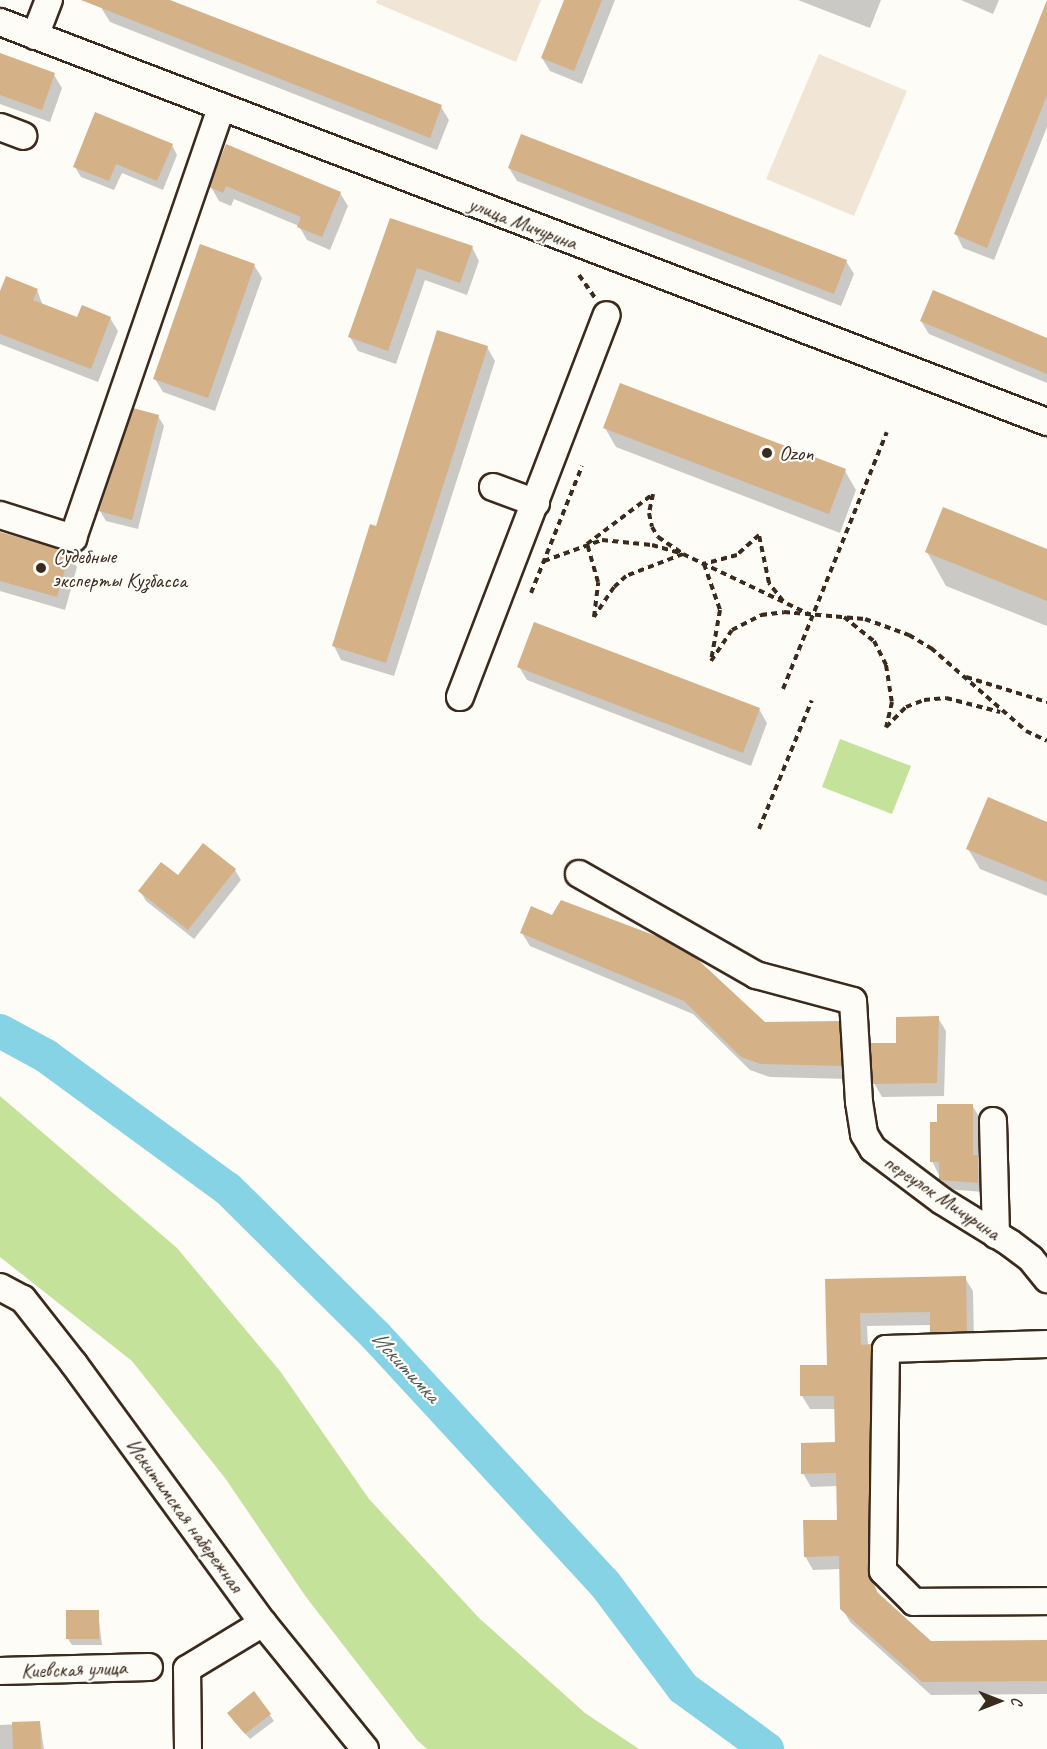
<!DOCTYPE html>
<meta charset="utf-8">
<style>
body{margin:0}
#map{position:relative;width:1047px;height:1749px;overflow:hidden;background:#fdfcf7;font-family:Caveat,sans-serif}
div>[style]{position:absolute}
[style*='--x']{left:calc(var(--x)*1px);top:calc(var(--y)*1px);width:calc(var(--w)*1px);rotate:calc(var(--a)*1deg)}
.built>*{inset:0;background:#f1e6d5}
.green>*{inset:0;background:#c5e29a}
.shadow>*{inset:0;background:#0003}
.river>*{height:34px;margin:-17px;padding:0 17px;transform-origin:17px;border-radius:17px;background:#86d3e5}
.building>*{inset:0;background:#d5b187}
.path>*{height:4px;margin-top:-2px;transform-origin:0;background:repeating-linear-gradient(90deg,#3b2a1e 0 6px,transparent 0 10.5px)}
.roads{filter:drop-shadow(2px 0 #3b2a1e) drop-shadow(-2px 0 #3b2a1e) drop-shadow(0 2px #3b2a1e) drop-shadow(0 -2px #3b2a1e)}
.minor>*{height:26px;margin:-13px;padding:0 13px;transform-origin:13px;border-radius:13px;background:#fdfcf7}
.dots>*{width:16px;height:16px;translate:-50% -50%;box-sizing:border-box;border:3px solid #fdfcf7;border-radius:50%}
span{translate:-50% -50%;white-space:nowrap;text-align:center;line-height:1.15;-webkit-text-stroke:4.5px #fdfcf7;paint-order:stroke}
.street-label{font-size:21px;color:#3b2a1e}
.poi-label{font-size:21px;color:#3b2a1e}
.left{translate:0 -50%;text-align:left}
.water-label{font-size:22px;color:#525d5a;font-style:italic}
.north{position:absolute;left:969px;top:1671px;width:60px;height:60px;-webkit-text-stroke:4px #fdfcf7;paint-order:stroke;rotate:90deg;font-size:16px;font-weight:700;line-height:24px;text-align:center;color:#3b2a1e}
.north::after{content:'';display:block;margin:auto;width:21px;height:27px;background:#3b2a1e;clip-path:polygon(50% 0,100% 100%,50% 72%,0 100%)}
</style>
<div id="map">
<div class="built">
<div style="clip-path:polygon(377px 0,541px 0,516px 62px,376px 3px)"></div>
<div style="clip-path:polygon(819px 54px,907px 91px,854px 216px,766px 179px)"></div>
</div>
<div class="green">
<div style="clip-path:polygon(840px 739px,911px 766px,892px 814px,822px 787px)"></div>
<div style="clip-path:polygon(0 1096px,177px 1248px,280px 1371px,369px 1499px,479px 1618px,585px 1713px,639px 1749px,427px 1749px,417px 1740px,306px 1597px,225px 1478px,132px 1361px,0 1257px)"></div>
</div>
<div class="shadow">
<div style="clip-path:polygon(106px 0,166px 0,441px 107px,449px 120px,437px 150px,110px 22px,102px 9px)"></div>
<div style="clip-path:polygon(565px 0,615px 0,582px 84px,550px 71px,542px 58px)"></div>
<div style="clip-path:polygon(798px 0,881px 0,870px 28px)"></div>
<div style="clip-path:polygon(961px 0,999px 0,993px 14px)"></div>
<div style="clip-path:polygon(1047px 1px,1047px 127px,994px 260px,963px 248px,956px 234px)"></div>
<div style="clip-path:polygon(0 55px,54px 75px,62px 88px,50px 122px,0 104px)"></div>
<div style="clip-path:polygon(172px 145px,177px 155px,163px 190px,122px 173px,114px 190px,81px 177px,75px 167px)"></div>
<div style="clip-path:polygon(227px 146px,340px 193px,348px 206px,330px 250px,307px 240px,299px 226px,234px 199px,231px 206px,219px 201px,211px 187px)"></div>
<div style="clip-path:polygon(509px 168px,846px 261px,854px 274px,841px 306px,517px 181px)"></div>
<div style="clip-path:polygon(391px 219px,472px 247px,479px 261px,467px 295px,425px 280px,396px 364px,358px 351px,350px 337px)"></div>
<div style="clip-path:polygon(254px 265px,262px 278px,215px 411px,163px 392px,155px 379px)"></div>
<div style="clip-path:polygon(37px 290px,43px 306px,78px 319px,110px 318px,118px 331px,98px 382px,0 344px,0 295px)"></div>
<div style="clip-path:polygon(921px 321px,1047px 339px,1047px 383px,929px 334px)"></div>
<div style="clip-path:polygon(487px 347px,495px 361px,394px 676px,341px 660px,334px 646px,376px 528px)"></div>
<div style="clip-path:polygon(158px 416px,164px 426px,138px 529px,106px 521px,100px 511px)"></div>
<div style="clip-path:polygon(605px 428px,845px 471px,856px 490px,840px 533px,616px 447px)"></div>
<div style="clip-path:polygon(0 534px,69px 554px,77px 567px,65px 610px,0 591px)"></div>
<div style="clip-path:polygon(1047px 550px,1047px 626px,946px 586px,927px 552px)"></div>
<div style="clip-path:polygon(519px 667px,759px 709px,767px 723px,751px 766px,527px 680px)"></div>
<div style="clip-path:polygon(1047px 823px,1047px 896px,980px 869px,968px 849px)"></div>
<div style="clip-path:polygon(235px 870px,241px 880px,194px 939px,146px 901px,140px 891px,178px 877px)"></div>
<div style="clip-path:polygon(553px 917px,663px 941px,709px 970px,765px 1024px,838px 1023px,846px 1036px,849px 1079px,770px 1077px,750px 1070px,693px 1014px,530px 946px,522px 933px)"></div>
<div style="clip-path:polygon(938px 1018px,946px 1031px,944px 1096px,882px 1097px,874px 1083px)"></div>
<div style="clip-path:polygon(972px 1105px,978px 1115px,983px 1192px,946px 1189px,932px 1161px,939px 1124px)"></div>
<div style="clip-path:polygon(965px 1278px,973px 1291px,974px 1344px,939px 1346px,932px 1325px,867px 1326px,868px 1346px,879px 1359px,875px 1586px,879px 1596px,931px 1642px,1047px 1641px,1047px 1694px,931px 1695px,850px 1622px,842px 1608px,841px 1569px,813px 1570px,805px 1556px,839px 1521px,838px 1486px,811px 1487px,803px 1473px,837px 1444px,836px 1409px,810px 1409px,802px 1396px,828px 1366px,827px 1280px)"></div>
<div style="clip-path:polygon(98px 1612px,102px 1645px,72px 1645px,68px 1639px)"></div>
<div style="clip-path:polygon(254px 1693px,274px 1721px,250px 1739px,233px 1720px)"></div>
<div style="clip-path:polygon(40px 1723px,44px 1749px,0 1749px,0 1725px)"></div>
</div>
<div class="river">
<div style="--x:0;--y:1031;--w:52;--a:28.5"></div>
<div style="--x:46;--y:1056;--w:225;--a:36.2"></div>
<div style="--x:228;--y:1189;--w:209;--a:44.8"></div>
<div style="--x:376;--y:1336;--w:338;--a:47.3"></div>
<div style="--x:605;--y:1584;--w:130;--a:53.1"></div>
<div style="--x:683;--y:1688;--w:104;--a:36"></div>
</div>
<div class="building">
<div style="clip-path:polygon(81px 0,170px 0,442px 105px,430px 138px)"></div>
<div style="clip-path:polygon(564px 0,602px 0,574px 71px,541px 58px)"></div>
<div style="clip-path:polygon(1047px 0,1047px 95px,987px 248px,954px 234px)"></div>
<div style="clip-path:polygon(0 53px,55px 73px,42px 110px,0 95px)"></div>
<div style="clip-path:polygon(95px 112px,173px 144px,157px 181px,116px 164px,109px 181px,73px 167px)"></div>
<div style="clip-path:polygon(521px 134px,847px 260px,834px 294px,508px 168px)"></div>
<div style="clip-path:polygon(226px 144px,341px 192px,322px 237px,297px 227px,301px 217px,226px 186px,223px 193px,209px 187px)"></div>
<div style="clip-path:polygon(390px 218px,473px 246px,460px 283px,417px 268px,388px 351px,348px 337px)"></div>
<div style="clip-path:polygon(200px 244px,255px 264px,208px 398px,153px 379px)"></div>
<div style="clip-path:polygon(6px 276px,38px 289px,33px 300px,77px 317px,82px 305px,111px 317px,91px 369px,0 334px,0 291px)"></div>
<div style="clip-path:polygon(933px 290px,1047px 338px,1047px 374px,920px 321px)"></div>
<div style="clip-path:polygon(437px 330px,488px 346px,386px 663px,332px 646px,370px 524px,376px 526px)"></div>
<div style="clip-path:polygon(620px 383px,846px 469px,829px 514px,603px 428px)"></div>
<div style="clip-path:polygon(133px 408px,159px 415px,132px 520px,99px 511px)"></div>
<div style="clip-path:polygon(943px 507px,1047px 549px,1047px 601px,925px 552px)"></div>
<div style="clip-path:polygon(0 532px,70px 552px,57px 597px,0 581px)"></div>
<div style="clip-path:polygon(534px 622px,760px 708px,743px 753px,517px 667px)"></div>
<div style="clip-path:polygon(988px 797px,1047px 822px,1047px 882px,966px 849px)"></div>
<div style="clip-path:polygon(203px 843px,236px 869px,188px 930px,138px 891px,161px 862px,178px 875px)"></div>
<div style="clip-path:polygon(561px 900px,664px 939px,696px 958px,765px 1022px,839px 1021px,842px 1066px,761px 1064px,741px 1057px,684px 1001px,520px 933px,531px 906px,552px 915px)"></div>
<div style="clip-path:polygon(939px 1016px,937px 1083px,873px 1084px,870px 1043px,896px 1043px,896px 1017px)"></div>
<div style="clip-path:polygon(937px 1104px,973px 1104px,973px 1155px,978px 1155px,978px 1183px,939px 1180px,939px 1162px,930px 1162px,930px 1122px,937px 1122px)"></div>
<div style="clip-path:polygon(966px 1276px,967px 1331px,930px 1333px,930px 1312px,860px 1313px,861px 1345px,872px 1344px,869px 1576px,877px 1592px,931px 1641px,1047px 1640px,1047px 1681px,922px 1682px,840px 1609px,839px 1556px,804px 1557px,803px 1520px,837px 1520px,836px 1473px,801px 1474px,801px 1443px,835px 1442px,834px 1396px,800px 1396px,800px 1365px,827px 1365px,825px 1279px)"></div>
<div style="clip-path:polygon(66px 1610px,99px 1610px,99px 1639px,66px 1639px)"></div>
<div style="clip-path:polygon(254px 1691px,271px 1714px,245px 1734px,227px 1713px)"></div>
<div style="clip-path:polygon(40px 1721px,41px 1749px,13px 1749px,12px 1722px)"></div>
</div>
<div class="path">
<div style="--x:579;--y:275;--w:29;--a:55"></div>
<div style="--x:653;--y:494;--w:19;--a:102"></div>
<div style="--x:649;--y:513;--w:14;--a:78"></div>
<div style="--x:652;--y:527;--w:12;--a:59"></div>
<div style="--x:658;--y:537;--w:30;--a:34"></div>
<div style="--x:683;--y:554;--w:61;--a:158.9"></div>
<div style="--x:626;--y:576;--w:16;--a:137"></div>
<div style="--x:614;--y:587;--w:36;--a:124"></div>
<div style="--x:594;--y:617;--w:35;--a:-83"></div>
<div style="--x:598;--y:582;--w:40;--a:-106"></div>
<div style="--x:587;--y:544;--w:83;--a:-37.1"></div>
<div style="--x:544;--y:561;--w:62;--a:-19.9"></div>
<div style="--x:602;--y:540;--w:50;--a:5.7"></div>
<div style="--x:652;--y:545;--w:32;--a:16"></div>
<div style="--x:683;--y:554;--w:140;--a:25.5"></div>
<div style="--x:531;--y:593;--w:137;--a:-68.1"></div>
<div style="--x:783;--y:601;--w:23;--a:-128"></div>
<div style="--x:769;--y:583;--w:49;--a:-101.8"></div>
<div style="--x:759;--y:535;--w:30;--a:138"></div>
<div style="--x:737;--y:555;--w:34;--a:165"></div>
<div style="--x:704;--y:564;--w:49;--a:70.8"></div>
<div style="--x:720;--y:610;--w:52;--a:100"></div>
<div style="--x:711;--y:661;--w:37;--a:-56"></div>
<div style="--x:732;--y:630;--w:33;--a:-27"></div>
<div style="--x:761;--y:615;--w:23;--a:-7"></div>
<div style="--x:784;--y:612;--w:81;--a:4.9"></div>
<div style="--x:865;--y:619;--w:47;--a:20"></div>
<div style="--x:909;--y:635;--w:26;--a:31"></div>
<div style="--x:931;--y:648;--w:126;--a:41.1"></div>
<div style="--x:1026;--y:731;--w:23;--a:25"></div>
<div style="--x:844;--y:617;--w:38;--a:39"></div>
<div style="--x:874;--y:641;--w:27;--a:63"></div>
<div style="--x:886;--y:665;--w:37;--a:81"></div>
<div style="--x:892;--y:702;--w:26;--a:103"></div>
<div style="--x:886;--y:727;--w:28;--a:-45"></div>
<div style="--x:906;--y:707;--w:19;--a:-21"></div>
<div style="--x:924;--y:700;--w:22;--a:-5"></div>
<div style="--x:946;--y:698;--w:56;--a:14.5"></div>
<div style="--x:966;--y:677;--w:85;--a:17.2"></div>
<div style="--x:783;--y:689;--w:277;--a:-68"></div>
<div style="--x:759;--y:829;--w:139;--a:-67.7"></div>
</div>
<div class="roads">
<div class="minor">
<div style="--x:0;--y:22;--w:1121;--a:20.91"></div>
<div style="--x:35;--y:36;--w:39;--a:-69"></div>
<div style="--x:0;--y:127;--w:25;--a:21"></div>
<div style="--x:493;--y:487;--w:46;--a:20.4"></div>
<div style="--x:0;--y:515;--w:77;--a:17.5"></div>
<div style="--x:73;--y:538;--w:456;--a:-71"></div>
<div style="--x:460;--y:697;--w:409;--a:-69"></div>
<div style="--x:579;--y:874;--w:204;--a:29.7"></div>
<div style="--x:756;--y:975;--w:100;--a:15"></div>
<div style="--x:853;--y:1001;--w:101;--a:86.6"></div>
<div style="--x:859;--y:1102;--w:32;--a:81"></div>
<div style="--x:864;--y:1134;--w:17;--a:59"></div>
<div style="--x:873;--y:1149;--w:86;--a:37"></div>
<div style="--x:942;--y:1201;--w:80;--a:31.7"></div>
<div style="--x:1010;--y:1243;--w:26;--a:37"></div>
<div style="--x:1031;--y:1259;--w:26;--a:51"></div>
<div style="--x:993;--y:1121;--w:114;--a:88.5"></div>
<div style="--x:0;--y:1287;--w:26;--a:28"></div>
<div style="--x:23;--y:1299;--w:83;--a:51.9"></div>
<div style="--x:74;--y:1364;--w:321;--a:53.9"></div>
<div style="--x:263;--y:1623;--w:162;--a:51"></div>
<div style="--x:1047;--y:1344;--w:161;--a:178.2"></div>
<div style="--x:886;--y:1349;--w:222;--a:90.8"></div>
<div style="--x:883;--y:1571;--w:44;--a:45"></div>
<div style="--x:914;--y:1602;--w:133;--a:-0.4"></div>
<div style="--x:0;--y:1671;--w:149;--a:-1.5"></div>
<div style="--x:188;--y:1749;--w:80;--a:-90.7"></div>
<div style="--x:187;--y:1669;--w:89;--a:-31.2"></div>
</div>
</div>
<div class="dots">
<div style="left:767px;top:453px;background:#3b2a1e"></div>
<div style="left:41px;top:568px;background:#3b2a1e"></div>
</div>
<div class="street-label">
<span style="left:523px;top:223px;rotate:21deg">улица Мичурина</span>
<span style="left:942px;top:1197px;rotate:34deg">переулок Мичурина</span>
<span style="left:185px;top:1515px;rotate:54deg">Искитимская набережная</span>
<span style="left:74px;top:1669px;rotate:-2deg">Киевская улица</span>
</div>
<div class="poi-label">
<span class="left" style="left:779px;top:453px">Ozon</span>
<span class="left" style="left:53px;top:568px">Судебные<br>эксперты Кузбасса</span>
</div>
<div class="water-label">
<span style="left:405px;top:1367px;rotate:47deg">Искитимка</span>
</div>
<div class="north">С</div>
</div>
